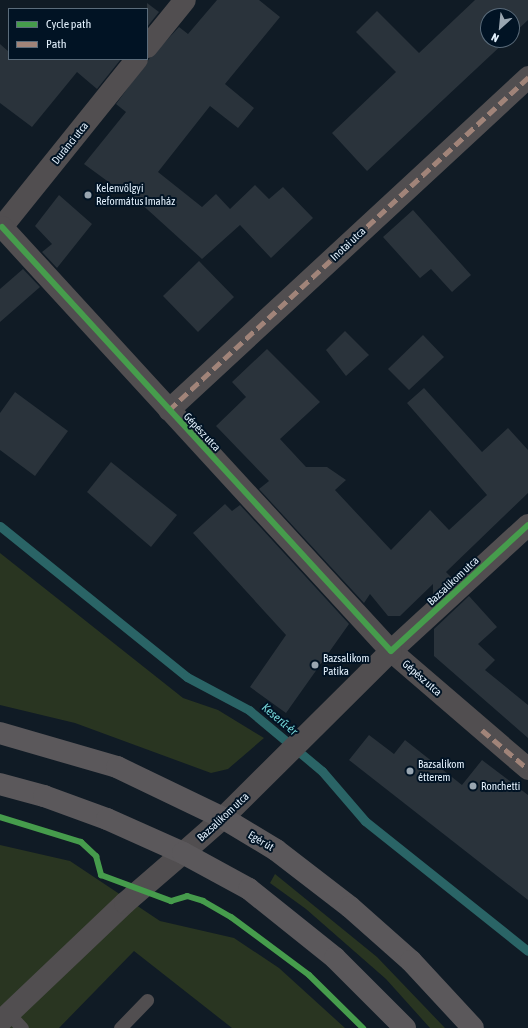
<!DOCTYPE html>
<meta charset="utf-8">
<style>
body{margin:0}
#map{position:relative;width:528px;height:1028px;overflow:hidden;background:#101b25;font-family:"Asap Condensed",sans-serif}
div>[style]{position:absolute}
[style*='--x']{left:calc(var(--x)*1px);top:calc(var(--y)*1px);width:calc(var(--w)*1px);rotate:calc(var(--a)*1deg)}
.green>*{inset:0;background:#293521}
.stream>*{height:9px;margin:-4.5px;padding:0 4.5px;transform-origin:4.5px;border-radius:4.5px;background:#2a6466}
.building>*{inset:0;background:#2a333b}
.service>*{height:13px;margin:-6.5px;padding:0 6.5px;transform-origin:6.5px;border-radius:6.5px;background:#514e50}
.minor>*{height:22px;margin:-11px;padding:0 11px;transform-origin:11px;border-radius:11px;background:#514e50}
.tertiary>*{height:22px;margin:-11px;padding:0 11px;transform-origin:11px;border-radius:11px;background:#514e50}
.primary>*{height:22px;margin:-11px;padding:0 11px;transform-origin:11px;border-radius:11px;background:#5b585b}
.quiet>*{height:5px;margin-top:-2.5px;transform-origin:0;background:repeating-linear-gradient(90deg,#a18479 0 10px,transparent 0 15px)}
.cycleway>*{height:6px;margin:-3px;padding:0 3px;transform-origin:3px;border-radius:3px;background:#469c4c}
.dots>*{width:11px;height:11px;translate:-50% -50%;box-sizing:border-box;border:2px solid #011324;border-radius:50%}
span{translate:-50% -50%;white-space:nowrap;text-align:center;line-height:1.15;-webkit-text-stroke:4px #011324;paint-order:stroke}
.street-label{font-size:11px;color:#e3f1fd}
.poi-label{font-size:11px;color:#e3f1fd}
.left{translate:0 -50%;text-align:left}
.water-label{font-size:12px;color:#78dbdc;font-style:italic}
.legend{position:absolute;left:8px;top:8px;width:140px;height:52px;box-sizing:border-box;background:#011324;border:1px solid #5b6c7b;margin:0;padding:5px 7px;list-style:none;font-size:12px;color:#e3f1fd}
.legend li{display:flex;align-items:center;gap:8px;height:20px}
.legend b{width:20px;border:1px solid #5b6c7b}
.north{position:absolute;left:480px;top:8px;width:40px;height:40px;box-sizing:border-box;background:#011324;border:1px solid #5b6c7b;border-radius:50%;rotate:207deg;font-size:11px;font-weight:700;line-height:16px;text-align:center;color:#e3f1fd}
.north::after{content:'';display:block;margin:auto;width:14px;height:18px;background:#99a6b1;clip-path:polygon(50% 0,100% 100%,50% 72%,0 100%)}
</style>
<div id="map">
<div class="green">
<div style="clip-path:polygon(0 553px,183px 698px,218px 710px,264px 738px,228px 769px,211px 773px,75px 723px,0 705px)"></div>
<div style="clip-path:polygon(0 845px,70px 861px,160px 921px,234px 938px,279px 968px,345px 1028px,232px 1028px,134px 951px,59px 1028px,0 1028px)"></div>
<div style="clip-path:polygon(275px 874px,377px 957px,445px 1028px,430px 1028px,386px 979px,306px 909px,270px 883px)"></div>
</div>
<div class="stream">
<div style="--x:0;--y:526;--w:240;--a:38.9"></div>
<div style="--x:187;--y:677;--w:70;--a:28"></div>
<div style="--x:249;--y:710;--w:95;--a:39.9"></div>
<div style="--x:322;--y:771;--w:66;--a:49.3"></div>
<div style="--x:365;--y:821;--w:208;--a:38.6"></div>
</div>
<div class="building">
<div style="clip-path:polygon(217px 0,259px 0,280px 17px,225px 84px,254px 108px,238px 128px,210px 106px,158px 172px,202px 207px,216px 194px,230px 209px,255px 185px,269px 199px,283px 187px,313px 218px,271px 258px,240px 225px,202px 259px,127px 191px,125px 194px,84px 164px,126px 112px,116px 104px,149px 59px,179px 27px,188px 34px)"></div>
<div style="clip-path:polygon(475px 0,528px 0,528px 20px,512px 35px,512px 16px,488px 16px,488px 40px,507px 40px,367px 171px,332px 133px,396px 72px,356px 32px,377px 11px,419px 53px)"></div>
<div style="clip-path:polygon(147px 3px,159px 12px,147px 27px)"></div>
<div style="clip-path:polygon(0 44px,9px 52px,9px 59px,121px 59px,97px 89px,77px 72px,32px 127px,0 103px)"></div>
<div style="clip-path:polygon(59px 195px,92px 224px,57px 268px,42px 252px,52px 244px,35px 226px)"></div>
<div style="clip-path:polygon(413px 210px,471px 275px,452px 292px,431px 269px,420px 278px,383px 237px)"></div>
<div style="clip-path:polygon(199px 261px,234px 297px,198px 332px,163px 296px)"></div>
<div style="clip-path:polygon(23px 269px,40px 287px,0 322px,0 289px)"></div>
<div style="clip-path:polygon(345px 331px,369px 355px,346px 376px,326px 350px)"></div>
<div style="clip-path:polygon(423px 335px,444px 357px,409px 390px,388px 369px)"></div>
<div style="clip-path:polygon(267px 349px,320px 402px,280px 439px,306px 467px,327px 467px,346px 480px,335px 490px,391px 550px,430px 510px,449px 530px,487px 495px,407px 403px,424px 388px,482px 452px,508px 428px,528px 450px,528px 493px,446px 572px,452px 578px,433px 595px,433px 584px,400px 616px,388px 616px,370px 594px,364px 603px,259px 489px,269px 481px,216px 426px,246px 397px,232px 382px)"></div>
<div style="clip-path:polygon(15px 392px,68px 431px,35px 476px,0 450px,0 413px)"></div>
<div style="clip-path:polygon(111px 462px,177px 515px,151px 547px,87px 492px)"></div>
<div style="clip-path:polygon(225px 504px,232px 511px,240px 505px,349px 624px,286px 713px,250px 687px,286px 635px,193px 533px)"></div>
<div style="clip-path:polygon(469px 596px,497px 627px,478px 644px,495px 660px,485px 670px,528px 705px,528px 738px,434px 656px,434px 629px)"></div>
<div style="clip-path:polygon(369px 735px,394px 754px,405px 740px,462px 785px,482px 760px,528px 795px,528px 900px,349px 760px)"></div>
</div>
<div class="service">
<div style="--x:9;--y:1014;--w:19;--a:47"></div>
<div style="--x:120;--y:1028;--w:39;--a:-46"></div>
</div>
<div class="minor">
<div style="--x:169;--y:410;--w:490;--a:-42.8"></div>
<div style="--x:528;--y:525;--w:186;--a:137.4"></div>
<div style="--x:391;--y:651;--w:181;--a:40.7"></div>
<div style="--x:0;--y:1022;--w:173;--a:-43.6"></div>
<div style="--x:125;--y:903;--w:77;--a:-40.8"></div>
</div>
<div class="tertiary">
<div style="--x:147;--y:47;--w:60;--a:-51"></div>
<div style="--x:137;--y:59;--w:216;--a:128.8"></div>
<div style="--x:2;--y:227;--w:575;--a:47.47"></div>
<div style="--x:391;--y:651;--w:237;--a:135.2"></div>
<div style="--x:223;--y:818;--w:53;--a:138.8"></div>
</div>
<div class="primary">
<div style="--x:0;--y:733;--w:122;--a:16.2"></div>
<div style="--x:117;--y:767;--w:118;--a:25.7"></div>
<div style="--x:223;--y:818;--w:62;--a:31.1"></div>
<div style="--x:276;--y:850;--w:93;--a:37.6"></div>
<div style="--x:350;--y:907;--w:81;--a:41.5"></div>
<div style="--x:411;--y:961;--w:91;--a:47.2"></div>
<div style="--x:0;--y:784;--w:46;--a:15.3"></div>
<div style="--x:44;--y:796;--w:67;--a:20.1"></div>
<div style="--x:107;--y:819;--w:83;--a:24.1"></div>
<div style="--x:183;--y:853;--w:75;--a:28.6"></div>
<div style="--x:249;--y:889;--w:110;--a:38.7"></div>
<div style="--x:335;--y:958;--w:99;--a:45"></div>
</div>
<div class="quiet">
<div style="--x:169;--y:410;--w:490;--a:-42.8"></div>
<div style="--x:482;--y:730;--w:60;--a:40.3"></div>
</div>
<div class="cycleway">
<div style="--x:2;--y:227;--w:575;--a:47.47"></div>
<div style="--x:391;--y:651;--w:186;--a:-42.6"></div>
<div style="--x:0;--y:817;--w:85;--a:17.2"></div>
<div style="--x:81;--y:842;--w:21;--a:43"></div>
<div style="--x:96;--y:856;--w:20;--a:75"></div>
<div style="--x:101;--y:875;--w:75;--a:20.4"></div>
<div style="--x:171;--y:901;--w:17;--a:-17"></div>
<div style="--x:187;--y:896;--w:17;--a:17"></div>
<div style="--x:203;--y:901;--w:32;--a:30"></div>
<div style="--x:231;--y:917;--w:97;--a:36.6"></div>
<div style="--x:309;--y:975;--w:76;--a:44.5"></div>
</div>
<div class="dots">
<div style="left:88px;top:195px;background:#99a6b1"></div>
<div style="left:315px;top:665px;background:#99a6b1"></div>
<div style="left:410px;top:771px;background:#99a6b1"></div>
<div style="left:473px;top:786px;background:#99a6b1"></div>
</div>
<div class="street-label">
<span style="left:70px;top:143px;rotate:-51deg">Duránci utca</span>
<span style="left:348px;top:244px;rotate:-43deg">Inotai utca</span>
<span style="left:202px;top:432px;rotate:47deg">Gépész utca</span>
<span style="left:453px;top:581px;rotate:-43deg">Bazsalikom utca</span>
<span style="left:422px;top:678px;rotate:41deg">Gépész utca</span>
<span style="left:223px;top:817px;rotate:-43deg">Bazsalikom utca</span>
<span style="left:261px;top:841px;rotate:31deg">Egér út</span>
</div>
<div class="poi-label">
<span class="left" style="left:96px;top:195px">Kelenvölgyi<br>Református Imaház</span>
<span class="left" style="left:323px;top:665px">Bazsalikom<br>Patika</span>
<span class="left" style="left:418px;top:771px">Bazsalikom<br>étterem</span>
<span class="left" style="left:481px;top:786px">Ronchetti</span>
</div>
<div class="water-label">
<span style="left:279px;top:720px;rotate:40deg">Keserű-ér</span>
</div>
<ul class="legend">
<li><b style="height:5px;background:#469c4c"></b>Cycle path</li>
<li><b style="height:5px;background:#a18479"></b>Path</li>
</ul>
<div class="north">N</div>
</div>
